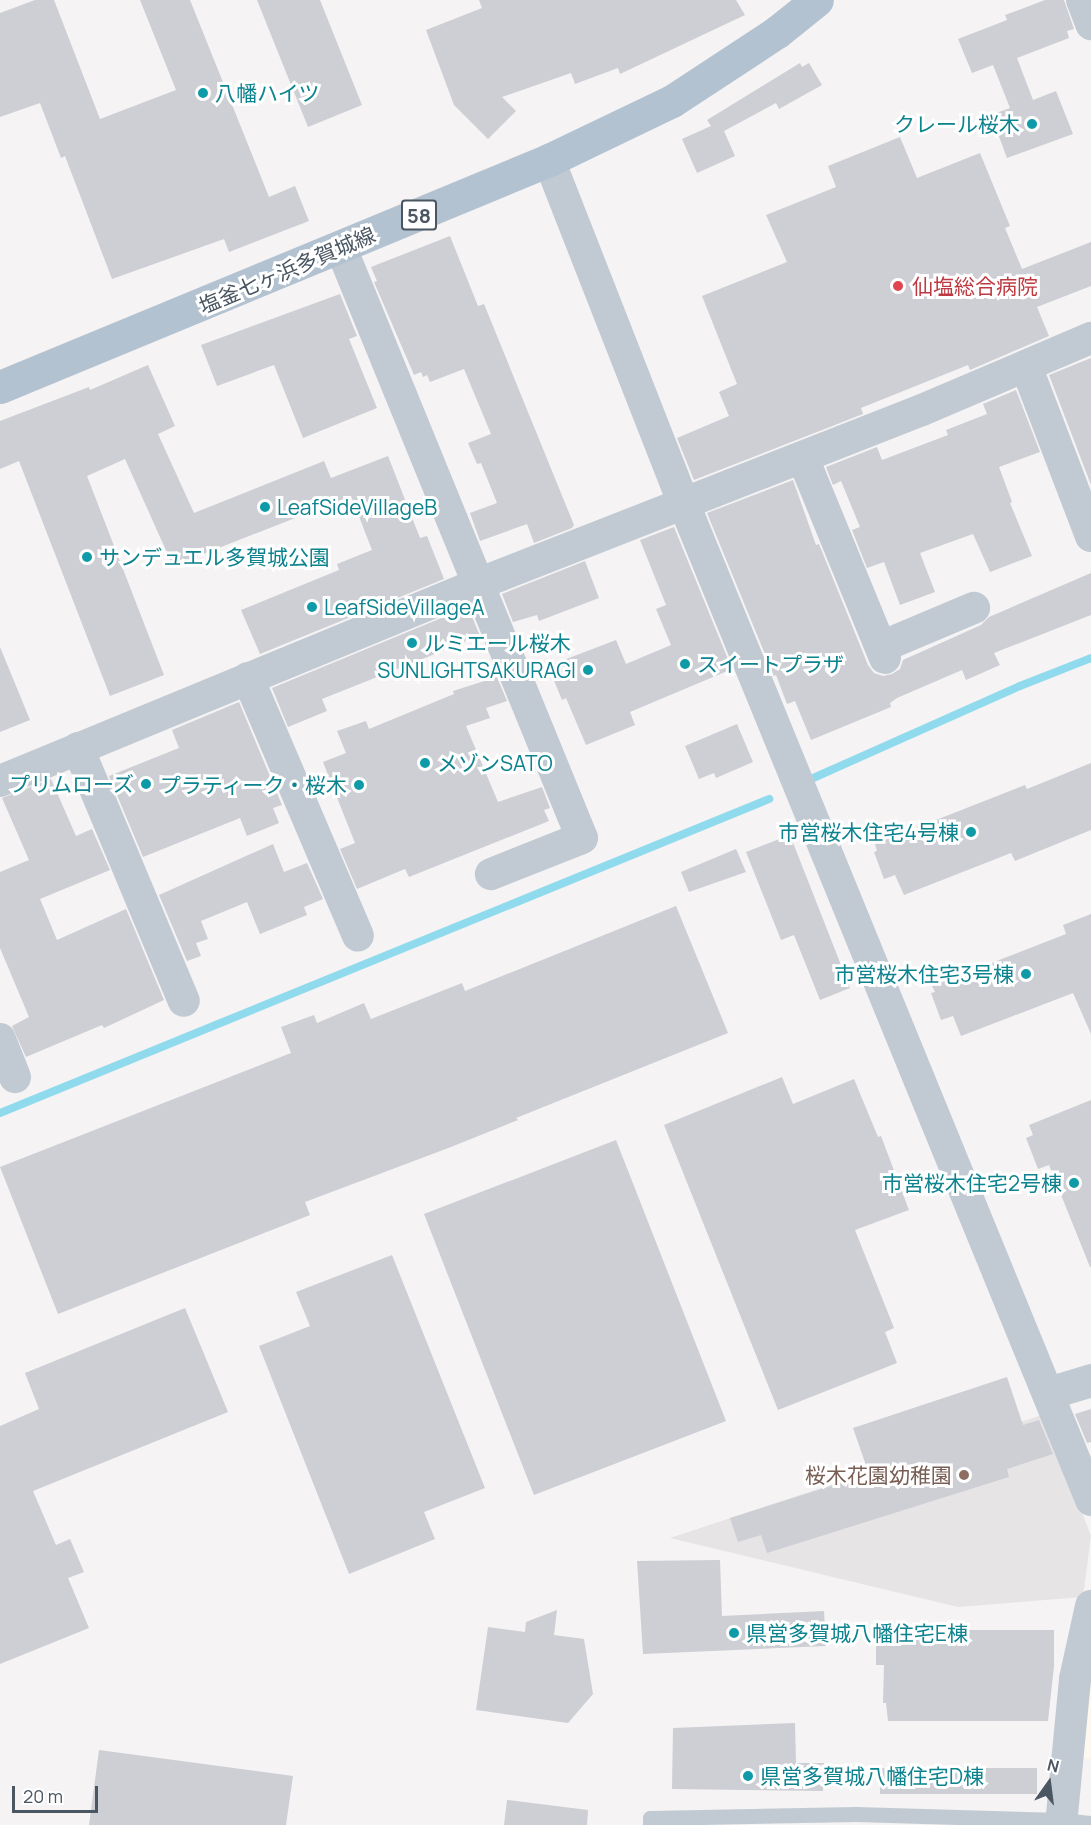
<!DOCTYPE html>
<meta charset="utf-8">
<style>
body{margin:0}
#map{position:relative;width:1091px;height:1825px;overflow:hidden;background:#f5f3f3;font-family:Manrope,"Noto Sans JP",sans-serif}
div>[style]{position:absolute}
[style*='--x']{left:calc(var(--x)*1px);top:calc(var(--y)*1px);width:calc(var(--w)*1px);rotate:calc(var(--a)*1deg)}
.commercial>*{inset:0;background:#fdf9ef}
.education>*{inset:0;background:#e6e4e5}
.stream>*{height:8px;margin:-4px;padding:0 4px;transform-origin:4px;border-radius:4px;background:#90daee}
.building>*{inset:0;background:#cdcfd5}
.service>*{height:15px;margin:-7.5px;padding:0 7.5px;transform-origin:7.5px;border-radius:7.5px;background:#c1cad2}
.minor>*{height:32px;margin:-16px;padding:0 16px;transform-origin:16px;border-radius:16px;background:#c1cad2}
.tertiary>*{height:33px;margin:-16.5px;padding:0 16.5px;transform-origin:16.5px;border-radius:16.5px;background:#c1cad2}
.primary>*{height:33px;margin:-16.5px;padding:0 16.5px;transform-origin:16.5px;border-radius:16.5px;background:#b3c2d1}
.dots>*{width:16px;height:16px;translate:-50% -50%;box-sizing:border-box;border:3px solid #fff;border-radius:50%}
span{translate:-50% -50%;white-space:nowrap;text-align:center;line-height:1.15;-webkit-text-stroke:6px #fff;paint-order:stroke}
.shield-label span{padding:2px 4px;background:#fff;border:2px solid;border-radius:4px;-webkit-text-stroke-width:0}
.shield-label{font-size:20px;color:#4a5661;font-weight:700}
.culture-label{font-size:21px;color:#0d838f}
.left{translate:0 -50%;text-align:left}
.right{translate:-100% -50%;text-align:right}
.street-label{font-size:21px;color:#4a5661}
.health-label{font-size:21px;color:#be3a42}
.education-label{font-size:21px;color:#785e54}
.north{position:absolute;left:1019px;top:1753px;width:60px;height:60px;-webkit-text-stroke:4px #fff;paint-order:stroke;rotate:14deg;font-size:16px;font-weight:700;line-height:24px;text-align:center;color:#4a5661}
.north::after{content:'';display:block;margin:auto;width:21px;height:27px;background:#4a5661;clip-path:polygon(50% 0,100% 100%,50% 72%,0 100%)}
.scale{position:absolute;left:12px;top:1786px;width:86px;height:27px;box-sizing:border-box;border:3px solid #4a5661;border-top:0;padding-left:8px;font-size:18px;line-height:21px;white-space:nowrap;color:#4a5661;-webkit-text-stroke:4px #fff;paint-order:stroke}
</style>
<div id="map">
<div class="commercial">
<div style="clip-path:polygon(1091px 1664px,1091px 1759px,1077px 1758px)"></div>
</div>
<div class="education">
<div style="clip-path:polygon(1045px 1414px,1091px 1536px,1083px 1597px,958px 1607px,670px 1538px)"></div>
</div>
<div class="stream">
<div style="--x:811;--y:779;--w:229;--a:-24"></div>
<div style="--x:1020;--y:686;--w:76;--a:-21.5"></div>
<div style="--x:0;--y:1113;--w:831;--a:-22.21"></div>
</div>
<div class="building">
<div style="clip-path:polygon(35px 0,54px 0,100px 119px,176px 90px,140px 0,190px 0,269px 197px,295px 186px,309px 221px,229px 252px,224px 239px,112px 279px,65px 156px,61px 158px,40px 103px,0 117px,0 13px)"></div>
<div style="clip-path:polygon(257px 0,320px 0,362px 105px,308px 127px)"></div>
<div style="clip-path:polygon(479px 0,736px 0,745px 15px,620px 74px,618px 68px,575px 84px,571px 73px,502px 97px,516px 111px,488px 139px,454px 105px,426px 30px,482px 8px)"></div>
<div style="clip-path:polygon(1045px 0,1064px 0,1074px 29px,1067px 31px,1069px 38px,1017px 58px,1033px 100px,1056px 91px,1073px 134px,1007px 158px,991px 115px,1010px 108px,993px 65px,972px 73px,958px 39px,1007px 20px,1005px 15px)"></div>
<div style="clip-path:polygon(800px 63px,802px 67px,809px 63px,822px 85px,779px 109px,776px 103px,724px 131px,735px 156px,697px 173px,682px 139px,711px 126px,707px 120px)"></div>
<div style="clip-path:polygon(900px 137px,917px 178px,980px 153px,1010px 226px,1005px 228px,1022px 269px,1091px 242px,1091px 286px,1037px 307px,1049px 336px,970px 370px,968px 365px,861px 408px,863px 414px,694px 480px,677px 438px,729px 416px,719px 392px,737px 384px,702px 296px,787px 262px,766px 215px,836px 187px,828px 166px)"></div>
<div style="clip-path:polygon(450px 236px,478px 306px,484px 304px,574px 525px,572px 528px,534px 543px,527px 524px,480px 541px,470px 513px,497px 503px,481px 463px,477px 464px,468px 443px,491px 434px,464px 369px,430px 382px,427px 375px,423px 377px,421px 372px,414px 375px,374px 282px,377px 281px,371px 267px)"></div>
<div style="clip-path:polygon(340px 294px,357px 336px,349px 339px,377px 408px,303px 438px,274px 365px,217px 386px,201px 345px)"></div>
<div style="clip-path:polygon(1091px 358px,1091px 485px,1049px 375px)"></div>
<div style="clip-path:polygon(148px 365px,175px 426px,158px 434px,194px 513px,324px 461px,331px 478px,388px 456px,420px 538px,427px 536px,444px 579px,260px 654px,241px 610px,339px 570px,337px 564px,372px 550px,351px 496px,173px 566px,125px 459px,87px 476px,164px 675px,110px 696px,19px 461px,0 469px,0 421px,89px 387px,90px 390px)"></div>
<div style="clip-path:polygon(1016px 390px,1040px 452px,999px 467px,1012px 502px,1010px 503px,1032px 556px,990px 572px,973px 534px,920px 553px,935px 592px,900px 605px,884px 562px,867px 568px,852px 530px,860px 527px,841px 481px,833px 485px,826px 467px,877px 447px,882px 460px,948px 435px,946px 430px,987px 414px,983px 404px)"></div>
<div style="clip-path:polygon(793px 480px,816px 545px,819px 544px,868px 665px,874px 673px,883px 676px,892px 674px,900px 669px,903px 660px,981px 625px,989px 617px,1091px 573px,1091px 615px,994px 653px,1000px 665px,966px 680px,962px 670px,897px 698px,890px 703px,891px 707px,811px 740px,795px 701px,787px 704px,776px 675px,774px 676px,707px 513px)"></div>
<div style="clip-path:polygon(674px 527px,732px 669px,630px 712px,635px 725px,586px 745px,566px 698px,562px 700px,548px 666px,616px 640px,626px 664px,671px 645px,656px 609px,666px 605px,640px 540px)"></div>
<div style="clip-path:polygon(585px 561px,599px 598px,539px 621px,537px 615px,513px 622px,502px 594px)"></div>
<div style="clip-path:polygon(468px 607px,480px 636px,322px 699px,327px 711px,288px 727px,272px 688px)"></div>
<div style="clip-path:polygon(0 647px,30px 720px,0 732px)"></div>
<div style="clip-path:polygon(497px 677px,507px 701px,486px 708px,490px 718px,466px 726px,498px 802px,542px 787px,550px 808px,544px 810px,549px 821px,409px 877px,405px 869px,357px 889px,340px 849px,355px 843px,323px 762px,346px 753px,337px 731px,366px 721px,369px 729px,454px 694px,453px 691px)"></div>
<div style="clip-path:polygon(239px 702px,282px 805px,273px 808px,279px 823px,247px 836px,240px 818px,143px 857px,109px 776px,179px 748px,172px 730px)"></div>
<div style="clip-path:polygon(737px 724px,753px 762px,716px 778px,714px 773px,699px 779px,685px 746px)"></div>
<div style="clip-path:polygon(1091px 763px,1091px 830px,1015px 861px,1011px 853px,904px 895px,895px 875px,884px 879px,874px 852px,877px 851px,875px 844px,1025px 785px,1027px 789px)"></div>
<div style="clip-path:polygon(51px 779px,76px 836px,92px 829px,110px 870px,40px 899px,57px 940px,126px 909px,164px 1000px,104px 1028px,102px 1025px,26px 1057px,12px 1026px,29px 1017px,0 948px,0 872px,29px 860px,2px 798px)"></div>
<div style="clip-path:polygon(790px 835px,850px 988px,820px 1000px,794px 935px,781px 940px,746px 852px)"></div>
<div style="clip-path:polygon(273px 844px,284px 872px,307px 863px,323px 899px,304px 907px,307px 915px,260px 934px,247px 902px,201px 921px,208px 939px,196px 943px,201px 956px,187px 961px,159px 895px)"></div>
<div style="clip-path:polygon(736px 849px,746px 872px,689px 892px,681px 872px)"></div>
<div style="clip-path:polygon(676px 906px,728px 1033px,516px 1118px,518px 1120px,451px 1147px,305px 1202px,310px 1215px,58px 1314px,0 1167px,291px 1053px,281px 1027px,314px 1015px,317px 1023px,364px 1003px,371px 1019px,462px 983px,465px 991px)"></div>
<div style="clip-path:polygon(1091px 914px,1091px 1034px,1073px 993px,961px 1036px,953px 1016px,941px 1020px,931px 993px,935px 992px,932px 986px,1066px 934px,1063px 925px)"></div>
<div style="clip-path:polygon(782px 1077px,793px 1104px,854px 1079px,878px 1137px,881px 1136px,909px 1210px,855px 1230px,894px 1328px,885px 1332px,897px 1363px,778px 1410px,664px 1125px)"></div>
<div style="clip-path:polygon(1091px 1100px,1091px 1267px,1090px 1267px,1049px 1165px,1038px 1169px,1026px 1138px,1033px 1135px,1029px 1125px)"></div>
<div style="clip-path:polygon(616px 1140px,726px 1421px,534px 1495px,424px 1214px)"></div>
<div style="clip-path:polygon(392px 1255px,485px 1488px,424px 1512px,435px 1539px,349px 1574px,259px 1346px,310px 1326px,296px 1292px)"></div>
<div style="clip-path:polygon(185px 1308px,228px 1412px,33px 1491px,56px 1545px,70px 1539px,84px 1572px,68px 1578px,89px 1628px,0 1664px,0 1426px,39px 1409px,25px 1373px)"></div>
<div style="clip-path:polygon(1007px 1377px,1023px 1425px,1039px 1420px,1053px 1454px,1007px 1469px,1009px 1477px,767px 1553px,761px 1535px,738px 1542px,730px 1518px,869px 1474px,853px 1428px)"></div>
<div style="clip-path:polygon(1091px 1409px,1091px 1442px,1087px 1443px,1075px 1414px)"></div>
<div style="clip-path:polygon(720px 1560px,722px 1616px,824px 1611px,826px 1646px,643px 1654px,637px 1561px)"></div>
<div style="clip-path:polygon(557px 1610px,554px 1635px,584px 1639px,593px 1694px,568px 1723px,476px 1710px,488px 1627px,525px 1632px,526px 1622px)"></div>
<div style="clip-path:polygon(876px 1630px,1054px 1630px,1054px 1666px,1048px 1721px,888px 1721px,886px 1703px,883px 1703px,884px 1665px,876px 1665px)"></div>
<div style="clip-path:polygon(795px 1723px,796px 1763px,824px 1763px,823px 1791px,672px 1789px,673px 1728px)"></div>
<div style="clip-path:polygon(99px 1750px,293px 1776px,286px 1825px,89px 1825px)"></div>
<div style="clip-path:polygon(880px 1768px,1037px 1768px,1037px 1794px,880px 1794px)"></div>
<div style="clip-path:polygon(507px 1800px,588px 1810px,587px 1825px,504px 1825px)"></div>
</div>
<div class="service">
<div style="--x:650;--y:1825;--w:7;--a:-90"></div>
<div style="--x:650;--y:1818;--w:206;--a:-1.1"></div>
<div style="--x:856;--y:1814;--w:205;--a:1.7"></div>
<div style="--x:1061;--y:1820;--w:30;--a:6"></div>
</div>
<div class="minor">
<div style="--x:1082;--y:0;--w:26;--a:69"></div>
<div style="--x:549;--y:160;--w:370;--a:68.6"></div>
<div style="--x:684;--y:504;--w:1076;--a:67.77"></div>
<div style="--x:341;--y:248;--w:637;--a:67.78"></div>
<div style="--x:582;--y:838;--w:98;--a:158.4"></div>
<div style="--x:1026;--y:366;--w:182;--a:69.1"></div>
<div style="--x:803;--y:458;--w:216;--a:67.7"></div>
<div style="--x:881;--y:647;--w:101;--a:-22.8"></div>
<div style="--x:248;--y:678;--w:280;--a:66.9"></div>
<div style="--x:78;--y:748;--w:274;--a:67.3"></div>
<div style="--x:0;--y:781;--w:517;--a:-22.4"></div>
<div style="--x:478;--y:584;--w:477;--a:-21.4"></div>
<div style="--x:922;--y:410;--w:184;--a:-23.1"></div>
<div style="--x:0;--y:1039;--w:41;--a:68.5"></div>
<div style="--x:1061;--y:1825;--w:147;--a:-84.5"></div>
<div style="--x:1075;--y:1679;--w:75;--a:-77.6"></div>
</div>
<div class="tertiary">
<div style="--x:1048;--y:1393;--w:45;--a:-16.8"></div>
</div>
<div class="primary">
<div style="--x:0;--y:387;--w:594;--a:-22.46"></div>
<div style="--x:549;--y:160;--w:136;--a:-25.6"></div>
<div style="--x:672;--y:101;--w:126;--a:-33.3"></div>
<div style="--x:777;--y:32;--w:51;--a:-38.7"></div>
</div>
<div class="dots">
<div style="left:203px;top:93px;background:#0f9aa8"></div>
<div style="left:1032px;top:124px;background:#0f9aa8"></div>
<div style="left:898px;top:286px;background:#e0444e"></div>
<div style="left:265px;top:507px;background:#0f9aa8"></div>
<div style="left:87px;top:557px;background:#0f9aa8"></div>
<div style="left:312px;top:607px;background:#0f9aa8"></div>
<div style="left:412px;top:643px;background:#0f9aa8"></div>
<div style="left:685px;top:664px;background:#0f9aa8"></div>
<div style="left:588px;top:670px;background:#0f9aa8"></div>
<div style="left:425px;top:763px;background:#0f9aa8"></div>
<div style="left:146px;top:784px;background:#0f9aa8"></div>
<div style="left:359px;top:785px;background:#0f9aa8"></div>
<div style="left:971px;top:832px;background:#0f9aa8"></div>
<div style="left:1026px;top:974px;background:#0f9aa8"></div>
<div style="left:1074px;top:1183px;background:#0f9aa8"></div>
<div style="left:964px;top:1475px;background:#8d6e63"></div>
<div style="left:734px;top:1633px;background:#0f9aa8"></div>
<div style="left:748px;top:1776px;background:#0f9aa8"></div>
</div>
<div class="shield-label">
<span style="left:419px;top:215px">58</span>
</div>
<div class="culture-label">
<span class="left" style="left:215px;top:93px">八幡ハイツ</span>
<span class="right" style="left:1020px;top:124px">クレール桜木</span>
<span class="left" style="left:277px;top:507px">LeafSideVillageB</span>
<span class="left" style="left:99px;top:557px">サンデュエル多賀城公園</span>
<span class="left" style="left:324px;top:607px">LeafSideVillageA</span>
<span class="left" style="left:424px;top:643px">ルミエール桜木</span>
<span class="left" style="left:697px;top:664px">スイートプラザ</span>
<span class="right" style="left:576px;top:670px">SUNLIGHTSAKURAGI</span>
<span class="left" style="left:437px;top:763px">メゾンSATO</span>
<span class="right" style="left:134px;top:784px">プリムローズ</span>
<span class="right" style="left:347px;top:785px">プラティーク・桜木</span>
<span class="right" style="left:959px;top:832px">市営桜木住宅4号棟</span>
<span class="right" style="left:1014px;top:974px">市営桜木住宅3号棟</span>
<span class="right" style="left:1062px;top:1183px">市営桜木住宅2号棟</span>
<span class="left" style="left:746px;top:1633px">県営多賀城八幡住宅E棟</span>
<span class="left" style="left:760px;top:1776px">県営多賀城八幡住宅D棟</span>
</div>
<div class="street-label">
<span style="left:287px;top:270px;rotate:-23deg">塩釜七ヶ浜多賀城線</span>
</div>
<div class="health-label">
<span class="left" style="left:912px;top:286px">仙塩総合病院</span>
</div>
<div class="education-label">
<span class="right" style="left:952px;top:1475px">桜木花園幼稚園</span>
</div>
<div class="north">N</div>
<div class="scale">20 m</div>
</div>
